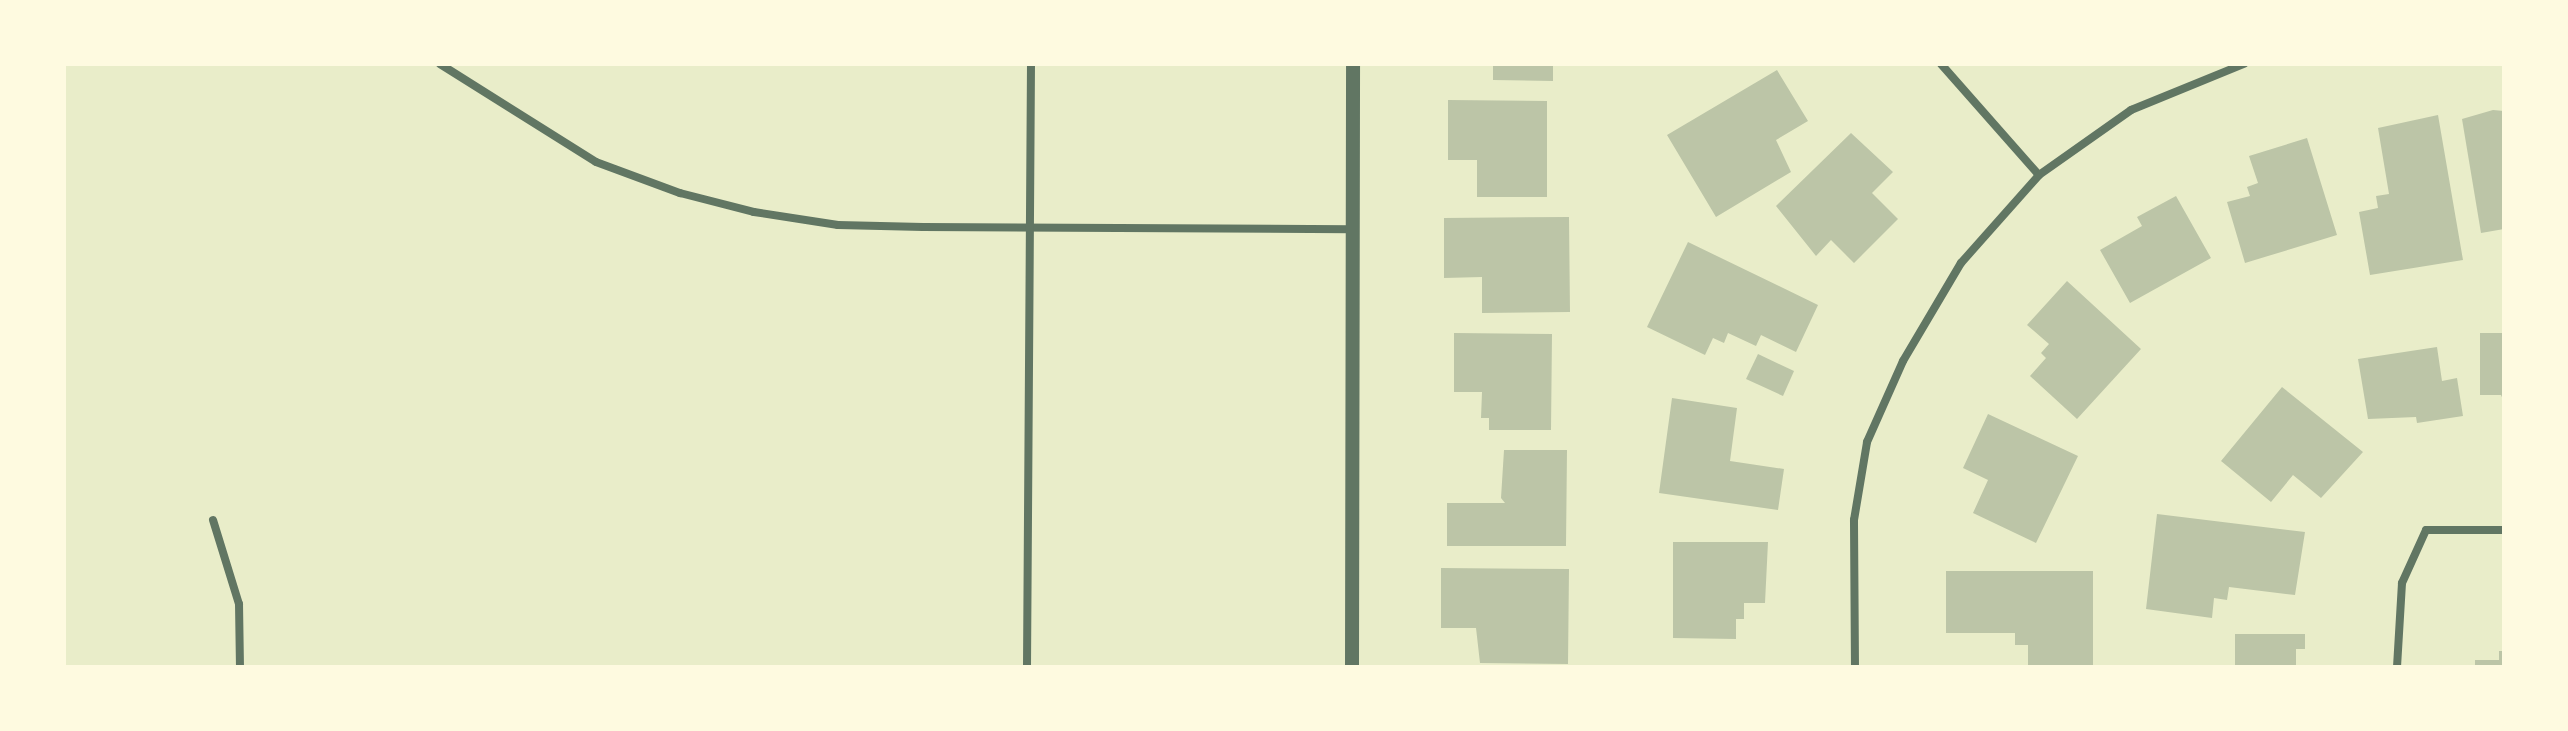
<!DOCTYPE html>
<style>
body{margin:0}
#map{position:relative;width:2568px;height:731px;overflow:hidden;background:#e9edc9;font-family:Signika,sans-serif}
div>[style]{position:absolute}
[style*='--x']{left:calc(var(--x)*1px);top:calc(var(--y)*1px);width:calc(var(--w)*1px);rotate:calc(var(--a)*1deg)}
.building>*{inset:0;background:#bcc5a7}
.minor>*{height:8px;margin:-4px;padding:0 4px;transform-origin:4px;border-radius:4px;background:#617663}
.tertiary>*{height:14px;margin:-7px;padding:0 7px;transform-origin:7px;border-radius:7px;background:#617663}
span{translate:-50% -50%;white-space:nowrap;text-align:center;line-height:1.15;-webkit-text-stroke:6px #fefae0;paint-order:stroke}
.frame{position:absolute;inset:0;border:66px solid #fefae0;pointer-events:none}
</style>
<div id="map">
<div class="building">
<div style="clip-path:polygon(1493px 64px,1553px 64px,1553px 81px,1493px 80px)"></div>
<div style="clip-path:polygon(1777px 70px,1808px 121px,1776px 140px,1791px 172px,1716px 217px,1667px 135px)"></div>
<div style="clip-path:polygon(1448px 100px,1547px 101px,1547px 197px,1477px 197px,1477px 160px,1448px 160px)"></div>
<div style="clip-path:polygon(2493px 110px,2504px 111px,2504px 229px,2481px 233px,2462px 119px)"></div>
<div style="clip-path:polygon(2438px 115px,2463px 260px,2370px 275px,2359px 212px,2378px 208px,2376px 196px,2389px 194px,2378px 128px)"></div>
<div style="clip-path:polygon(1851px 133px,1893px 172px,1872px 193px,1898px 219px,1854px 263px,1831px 240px,1816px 256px,1776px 206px)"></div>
<div style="clip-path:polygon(2307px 138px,2337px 235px,2245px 263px,2227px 202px,2250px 196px,2247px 187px,2258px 183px,2249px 156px)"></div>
<div style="clip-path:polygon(2176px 196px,2211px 258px,2130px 303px,2100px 250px,2142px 226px,2137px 217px)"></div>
<div style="clip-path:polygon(1569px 217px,1570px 312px,1482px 313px,1482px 277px,1444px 278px,1444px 218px)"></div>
<div style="clip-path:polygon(1688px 242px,1818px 305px,1796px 352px,1761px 335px,1756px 346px,1728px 333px,1724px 343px,1713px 338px,1705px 355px,1647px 327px)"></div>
<div style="clip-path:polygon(2067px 281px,2141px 349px,2077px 419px,2030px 376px,2046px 358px,2041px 353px,2049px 344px,2027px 325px)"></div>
<div style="clip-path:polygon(1454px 333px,1552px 334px,1551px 430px,1489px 430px,1489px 418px,1481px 418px,1482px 392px,1454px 392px)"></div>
<div style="clip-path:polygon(2480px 333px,2504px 333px,2504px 402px,2501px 395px,2480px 395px)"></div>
<div style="clip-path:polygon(2437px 347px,2442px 381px,2457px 378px,2463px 416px,2417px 423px,2416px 417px,2368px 419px,2358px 359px)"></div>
<div style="clip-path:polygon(1758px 354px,1794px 371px,1783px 396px,1746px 379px)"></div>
<div style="clip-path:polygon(2282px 387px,2363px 452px,2321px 498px,2293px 475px,2271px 502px,2221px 461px)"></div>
<div style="clip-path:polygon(1672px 398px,1737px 408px,1730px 461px,1784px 469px,1778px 510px,1659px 493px)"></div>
<div style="clip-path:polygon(1988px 414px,2078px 456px,2036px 543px,1973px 513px,1988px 480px,1963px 468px)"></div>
<div style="clip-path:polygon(1504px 450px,1567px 450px,1566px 546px,1447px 546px,1447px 503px,1505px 503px,1501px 498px)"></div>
<div style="clip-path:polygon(2157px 514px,2305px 532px,2295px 595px,2229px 587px,2227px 600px,2214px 598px,2212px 618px,2146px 609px)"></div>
<div style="clip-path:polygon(1673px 542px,1768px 542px,1765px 603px,1744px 603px,1744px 619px,1736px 619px,1736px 639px,1673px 638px)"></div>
<div style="clip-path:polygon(1441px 568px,1569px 569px,1568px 664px,1480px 663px,1476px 628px,1441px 628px)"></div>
<div style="clip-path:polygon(1946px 571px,2093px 571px,2093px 665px,2028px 666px,2028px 645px,2015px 645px,2015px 633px,1946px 633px)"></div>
<div style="clip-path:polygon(2235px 634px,2305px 634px,2305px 649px,2296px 649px,2296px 667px,2235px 667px)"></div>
<div style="clip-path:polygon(2499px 651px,2504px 651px,2504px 667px,2475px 667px,2475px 660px,2499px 660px)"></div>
</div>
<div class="minor">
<div style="--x:440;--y:64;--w:184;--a:32.1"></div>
<div style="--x:596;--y:162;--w:90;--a:20.3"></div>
<div style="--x:680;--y:193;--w:76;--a:14.4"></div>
<div style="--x:754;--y:212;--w:85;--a:8.8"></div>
<div style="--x:838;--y:225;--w:85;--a:1.3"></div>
<div style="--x:923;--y:227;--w:428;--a:0.3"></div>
<div style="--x:1941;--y:64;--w:148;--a:48.6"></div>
<div style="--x:213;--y:520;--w:88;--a:72.8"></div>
<div style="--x:239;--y:604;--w:63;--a:89.1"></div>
<div style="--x:1027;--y:667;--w:603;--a:-89.62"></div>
<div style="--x:1855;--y:667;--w:147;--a:-90.4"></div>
<div style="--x:1854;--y:520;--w:79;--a:-80.5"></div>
<div style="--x:1867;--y:442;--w:89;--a:-66"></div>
<div style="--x:1903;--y:361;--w:114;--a:-59.4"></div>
<div style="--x:1961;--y:263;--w:118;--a:-48.4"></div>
<div style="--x:2039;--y:175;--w:113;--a:-35.2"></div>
<div style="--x:2131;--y:110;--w:122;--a:-22.2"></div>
<div style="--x:2397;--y:667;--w:84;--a:-86.6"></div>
<div style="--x:2402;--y:583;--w:58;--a:-65.6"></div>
<div style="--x:2426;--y:530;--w:78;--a:0"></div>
</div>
<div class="tertiary">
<div style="--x:1352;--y:667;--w:603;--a:-89.9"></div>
</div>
<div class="frame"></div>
</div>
